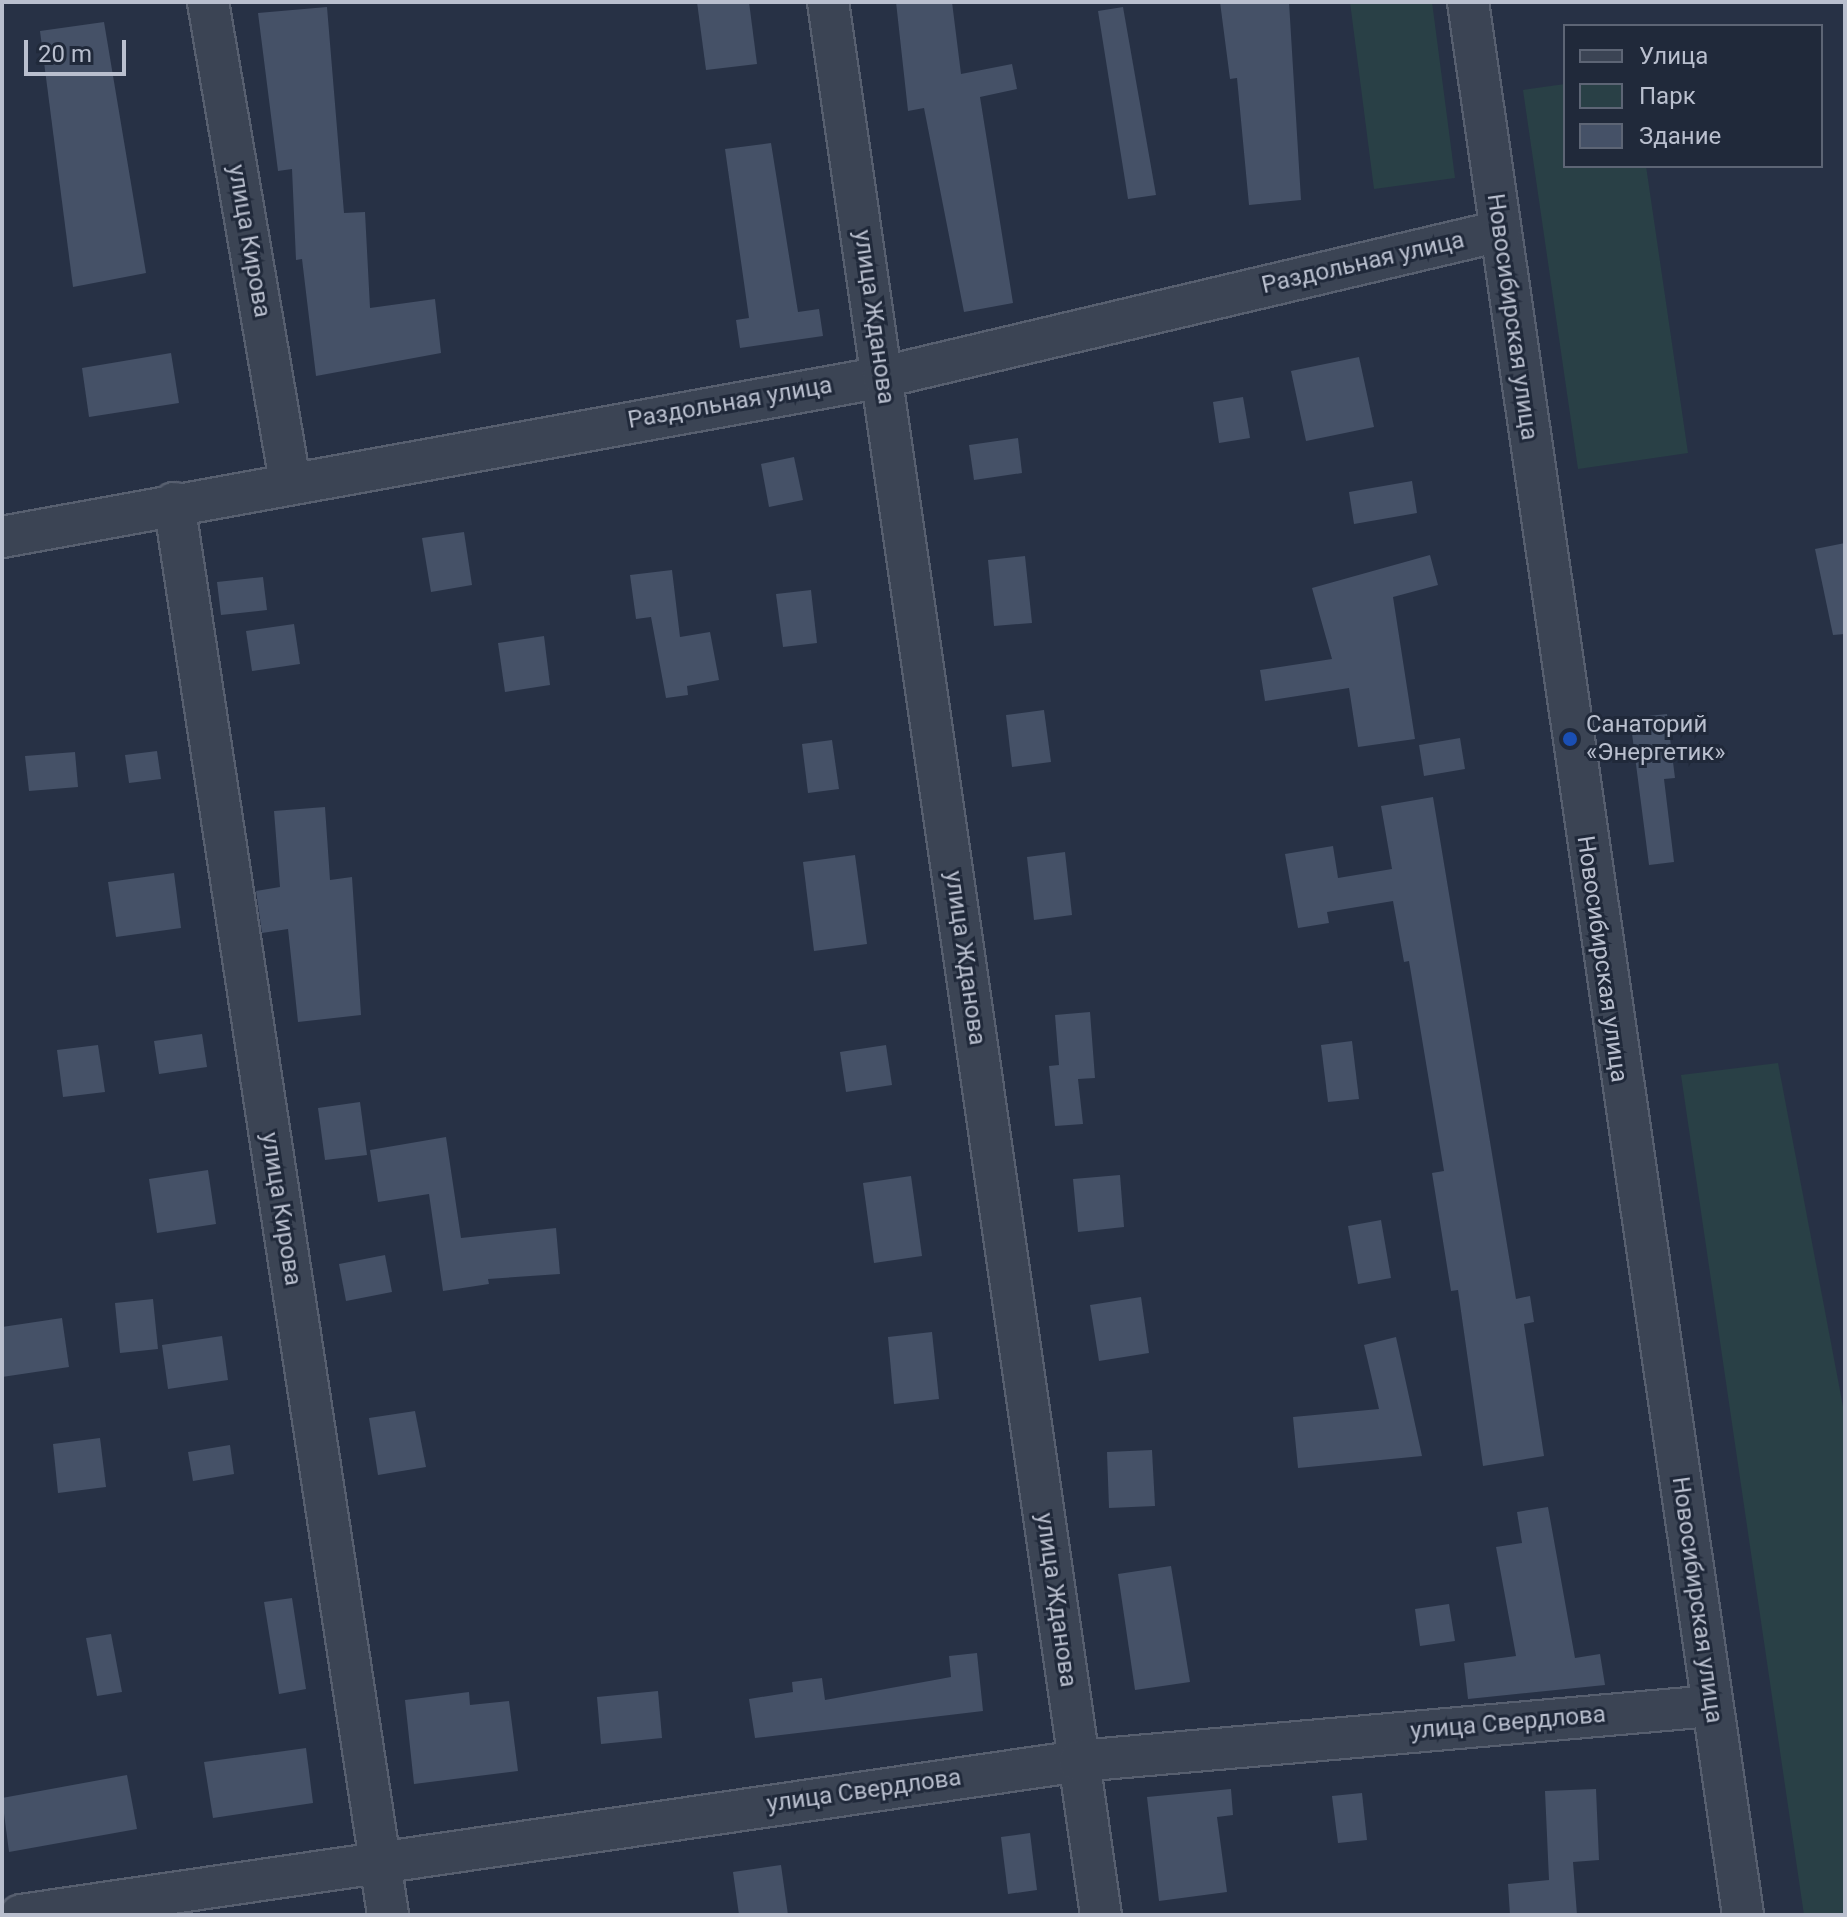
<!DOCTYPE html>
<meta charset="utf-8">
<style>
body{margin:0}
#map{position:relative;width:1847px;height:1917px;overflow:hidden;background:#273145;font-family:Roboto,sans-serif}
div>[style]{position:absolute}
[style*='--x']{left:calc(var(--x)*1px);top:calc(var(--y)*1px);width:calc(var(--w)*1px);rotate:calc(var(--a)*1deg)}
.green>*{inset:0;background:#294046}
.building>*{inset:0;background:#455167}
.roads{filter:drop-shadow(2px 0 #575f6f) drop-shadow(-2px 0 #575f6f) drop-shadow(0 2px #575f6f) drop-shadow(0 -2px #575f6f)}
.minor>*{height:40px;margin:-20px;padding:0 20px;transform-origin:20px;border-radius:20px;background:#3b4454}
.dots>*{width:22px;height:22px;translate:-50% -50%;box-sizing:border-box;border:4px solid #20293a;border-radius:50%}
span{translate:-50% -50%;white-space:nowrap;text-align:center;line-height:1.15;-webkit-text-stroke:6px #20293a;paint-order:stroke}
.street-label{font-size:24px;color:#b9bfce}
.poi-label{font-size:24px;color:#b9bfce}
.left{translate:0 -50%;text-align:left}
.frame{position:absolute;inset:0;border:4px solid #b9bfce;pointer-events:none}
.legend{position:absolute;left:1563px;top:24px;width:260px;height:144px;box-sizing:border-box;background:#20293a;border:2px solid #5d6575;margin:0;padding:10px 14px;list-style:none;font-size:24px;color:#b9bfce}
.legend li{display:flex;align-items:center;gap:16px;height:40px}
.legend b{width:40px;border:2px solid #5d6575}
.scale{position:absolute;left:24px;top:40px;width:102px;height:36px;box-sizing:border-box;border:4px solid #b9bfce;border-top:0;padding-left:10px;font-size:24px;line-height:28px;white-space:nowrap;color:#b9bfce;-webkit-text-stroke:6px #20293a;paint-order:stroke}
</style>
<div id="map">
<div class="green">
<div style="clip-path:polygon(1350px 2px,1432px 2px,1455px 178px,1374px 189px)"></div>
<div style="clip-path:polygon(1565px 84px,1565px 166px,1646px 166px,1688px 453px,1578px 469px,1523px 90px)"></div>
<div style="clip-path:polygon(1778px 1063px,1845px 1417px,1845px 1915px,1804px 1915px,1681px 1075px)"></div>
</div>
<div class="building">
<div style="clip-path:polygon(697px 2px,749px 2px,757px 64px,706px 70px)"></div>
<div style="clip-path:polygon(896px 2px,952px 2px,961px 74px,1012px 64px,1017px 89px,980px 97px,1013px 303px,964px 312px,924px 108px,908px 111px)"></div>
<div style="clip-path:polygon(1220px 2px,1289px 2px,1301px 200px,1249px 205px,1237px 78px,1230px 79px)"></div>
<div style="clip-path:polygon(327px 7px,344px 213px,365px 212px,370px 308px,435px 299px,441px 353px,316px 376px,302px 259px,296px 260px,292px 169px,278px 171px,258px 13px)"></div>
<div style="clip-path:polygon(1123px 7px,1156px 195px,1128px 199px,1098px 11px)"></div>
<div style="clip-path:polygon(104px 22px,146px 273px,73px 287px,40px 31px)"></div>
<div style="clip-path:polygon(771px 143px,798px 312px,819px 309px,823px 336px,740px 348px,736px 320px,749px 318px,725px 149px)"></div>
<div style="clip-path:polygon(171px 353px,179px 403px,89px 417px,82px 368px)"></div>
<div style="clip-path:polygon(1359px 357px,1374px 427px,1306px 441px,1291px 371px)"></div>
<div style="clip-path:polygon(1243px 397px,1250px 438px,1219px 443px,1213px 402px)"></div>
<div style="clip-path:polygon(1018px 438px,1022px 473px,974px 480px,969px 445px)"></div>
<div style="clip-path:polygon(794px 457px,803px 500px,769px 507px,761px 464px)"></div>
<div style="clip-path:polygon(1412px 481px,1417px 513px,1354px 524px,1349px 492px)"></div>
<div style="clip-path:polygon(464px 532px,472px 585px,431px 592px,422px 538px)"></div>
<div style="clip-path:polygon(1845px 543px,1845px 634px,1833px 635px,1815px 549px)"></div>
<div style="clip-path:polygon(1430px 555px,1438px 585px,1393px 597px,1415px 739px,1358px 747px,1349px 688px,1265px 701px,1260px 670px,1332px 659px,1312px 588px)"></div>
<div style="clip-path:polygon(1025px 556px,1032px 623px,994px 626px,988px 560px)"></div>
<div style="clip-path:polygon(672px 570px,680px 637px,710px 632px,719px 680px,687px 686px,688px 695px,666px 698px,651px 617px,636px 619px,630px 575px)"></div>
<div style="clip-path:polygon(263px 577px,267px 610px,221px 615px,217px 582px)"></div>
<div style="clip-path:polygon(811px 590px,817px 643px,783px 647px,776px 594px)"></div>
<div style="clip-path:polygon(294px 624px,300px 664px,252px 671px,246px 631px)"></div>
<div style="clip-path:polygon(544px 636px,550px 685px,505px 692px,498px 643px)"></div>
<div style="clip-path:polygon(1044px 710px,1051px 762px,1012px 767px,1006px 715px)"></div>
<div style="clip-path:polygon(1667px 714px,1675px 778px,1664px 779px,1674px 862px,1649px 865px,1630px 718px)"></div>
<div style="clip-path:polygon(1460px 738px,1465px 769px,1424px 776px,1419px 745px)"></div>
<div style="clip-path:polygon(832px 740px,839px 789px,808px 793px,802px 744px)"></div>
<div style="clip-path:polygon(157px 751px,161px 779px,129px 783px,125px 755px)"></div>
<div style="clip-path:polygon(75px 752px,78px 787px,29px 791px,25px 756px)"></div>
<div style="clip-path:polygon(1433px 797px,1516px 1299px,1530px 1296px,1534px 1322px,1524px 1324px,1544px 1456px,1483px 1466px,1458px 1290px,1451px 1291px,1432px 1173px,1444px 1171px,1409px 961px,1404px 962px,1393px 901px,1327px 912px,1329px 923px,1298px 928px,1285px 854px,1333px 846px,1338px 878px,1392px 869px,1381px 806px)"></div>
<div style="clip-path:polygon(325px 807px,330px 880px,352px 877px,361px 1015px,298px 1022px,288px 929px,262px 933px,256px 891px,280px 887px,274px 811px)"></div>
<div style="clip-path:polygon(1065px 852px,1072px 915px,1034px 920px,1027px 857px)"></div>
<div style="clip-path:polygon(855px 855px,867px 944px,814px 951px,803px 862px)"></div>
<div style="clip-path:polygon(174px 873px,181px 928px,116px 937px,108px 882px)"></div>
<div style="clip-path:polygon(1090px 1012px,1095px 1078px,1078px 1079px,1083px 1124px,1055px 1126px,1049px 1066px,1059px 1065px,1055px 1015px)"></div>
<div style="clip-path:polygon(202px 1034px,207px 1067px,159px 1074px,154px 1041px)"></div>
<div style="clip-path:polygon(1352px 1041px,1359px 1099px,1328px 1102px,1321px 1045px)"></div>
<div style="clip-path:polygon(98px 1045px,105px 1092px,63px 1097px,57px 1050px)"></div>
<div style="clip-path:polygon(886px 1045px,892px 1085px,846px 1092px,840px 1052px)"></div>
<div style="clip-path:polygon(360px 1102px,367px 1155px,325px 1160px,318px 1108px)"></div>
<div style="clip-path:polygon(446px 1137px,461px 1238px,556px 1228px,560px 1274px,488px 1279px,489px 1284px,443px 1291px,429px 1194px,378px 1202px,370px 1150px)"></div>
<div style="clip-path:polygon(208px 1170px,216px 1224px,157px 1233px,149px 1179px)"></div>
<div style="clip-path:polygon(1120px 1175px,1124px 1227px,1078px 1232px,1073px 1179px)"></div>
<div style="clip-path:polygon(911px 1176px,922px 1256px,874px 1263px,863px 1183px)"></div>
<div style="clip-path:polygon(1381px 1220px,1391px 1278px,1358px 1284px,1348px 1226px)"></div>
<div style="clip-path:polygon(385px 1255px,392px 1292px,346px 1301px,339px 1264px)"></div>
<div style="clip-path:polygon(1141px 1297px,1149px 1353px,1099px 1361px,1090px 1305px)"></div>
<div style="clip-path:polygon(153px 1299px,158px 1349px,120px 1353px,115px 1303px)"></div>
<div style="clip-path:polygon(62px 1318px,69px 1367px,2px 1377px,2px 1327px)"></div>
<div style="clip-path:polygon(932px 1332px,939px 1399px,894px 1404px,888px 1337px)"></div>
<div style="clip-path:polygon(222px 1336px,228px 1380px,168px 1389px,162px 1345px)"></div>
<div style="clip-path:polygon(1396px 1337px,1422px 1456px,1298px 1468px,1293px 1417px,1379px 1409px,1364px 1345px)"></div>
<div style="clip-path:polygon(415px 1411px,426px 1467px,378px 1475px,369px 1418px)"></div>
<div style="clip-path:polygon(100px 1438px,106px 1487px,58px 1493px,53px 1444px)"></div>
<div style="clip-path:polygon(230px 1445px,234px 1474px,193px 1481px,188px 1452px)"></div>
<div style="clip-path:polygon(1152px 1450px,1155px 1506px,1109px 1508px,1107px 1452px)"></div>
<div style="clip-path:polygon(1548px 1507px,1575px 1658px,1600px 1654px,1605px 1685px,1468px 1699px,1464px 1663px,1516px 1656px,1496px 1547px,1522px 1543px,1517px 1512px)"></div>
<div style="clip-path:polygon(1171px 1566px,1190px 1682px,1135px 1690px,1118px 1574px)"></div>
<div style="clip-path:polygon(292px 1598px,306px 1689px,279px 1694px,264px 1602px)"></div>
<div style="clip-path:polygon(1449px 1604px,1455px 1641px,1420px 1646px,1415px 1609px)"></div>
<div style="clip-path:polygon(111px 1634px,122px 1692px,97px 1696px,86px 1638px)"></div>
<div style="clip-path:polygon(977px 1653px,983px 1711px,755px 1738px,749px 1699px,793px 1692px,792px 1682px,822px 1678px,825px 1700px,951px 1677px,949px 1656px)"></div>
<div style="clip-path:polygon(658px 1691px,662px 1738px,601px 1744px,597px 1697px)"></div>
<div style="clip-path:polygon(469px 1692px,470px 1705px,509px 1701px,518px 1771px,414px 1784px,405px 1700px)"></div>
<div style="clip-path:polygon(306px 1748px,313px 1803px,213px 1818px,204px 1762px)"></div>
<div style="clip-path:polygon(127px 1775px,137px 1829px,9px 1852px,2px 1798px)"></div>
<div style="clip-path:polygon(1231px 1789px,1233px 1815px,1217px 1817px,1227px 1892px,1159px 1901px,1147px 1797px)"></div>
<div style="clip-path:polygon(1596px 1789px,1599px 1860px,1573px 1862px,1577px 1915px,1510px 1915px,1508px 1884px,1549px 1880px,1545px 1791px)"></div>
<div style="clip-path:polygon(1362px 1793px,1367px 1840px,1338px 1843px,1332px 1796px)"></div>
<div style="clip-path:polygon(1030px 1833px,1037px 1890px,1008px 1894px,1001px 1837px)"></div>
<div style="clip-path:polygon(781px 1865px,788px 1915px,739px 1915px,733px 1872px)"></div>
</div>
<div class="roads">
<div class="minor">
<div style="--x:208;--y:2;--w:485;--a:80.3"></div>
<div style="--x:828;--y:2;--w:1932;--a:81.88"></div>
<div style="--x:1468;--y:2;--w:1933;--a:81.82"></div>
<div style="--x:174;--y:503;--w:1428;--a:81.38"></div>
<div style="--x:2;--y:537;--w:895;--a:-10.29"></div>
<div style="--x:883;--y:377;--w:634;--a:-13.31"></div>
<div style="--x:21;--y:1915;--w:1069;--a:-8.28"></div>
<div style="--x:1079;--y:1761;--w:635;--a:-4.97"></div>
</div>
</div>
<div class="dots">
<div style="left:1570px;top:739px;background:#1a4fb4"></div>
</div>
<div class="street-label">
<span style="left:249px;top:241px;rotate:80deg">улица Кирова</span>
<span style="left:1363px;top:263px;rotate:-13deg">Раздольная улица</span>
<span style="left:874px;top:317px;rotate:82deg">улица Жданова</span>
<span style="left:1512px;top:317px;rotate:82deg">Новосибирская улица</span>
<span style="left:730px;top:403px;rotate:-10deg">Раздольная улица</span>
<span style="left:965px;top:958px;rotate:82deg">улица Жданова</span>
<span style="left:1602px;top:959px;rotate:82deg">Новосибирская улица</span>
<span style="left:281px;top:1209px;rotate:81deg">улица Кирова</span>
<span style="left:1056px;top:1600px;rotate:82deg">улица Жданова</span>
<span style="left:1697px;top:1600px;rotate:82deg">Новосибирская улица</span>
<span style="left:1508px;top:1723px;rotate:-5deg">улица Свердлова</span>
<span style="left:864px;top:1791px;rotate:-8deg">улица Свердлова</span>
</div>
<div class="poi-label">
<span class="left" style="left:1586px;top:739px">Санаторий<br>«Энергетик»</span>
</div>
<div class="frame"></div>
<ul class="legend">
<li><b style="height:10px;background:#3b4454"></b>Улица</li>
<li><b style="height:22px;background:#294046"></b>Парк</li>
<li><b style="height:22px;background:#455167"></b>Здание</li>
</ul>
<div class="scale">20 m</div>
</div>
